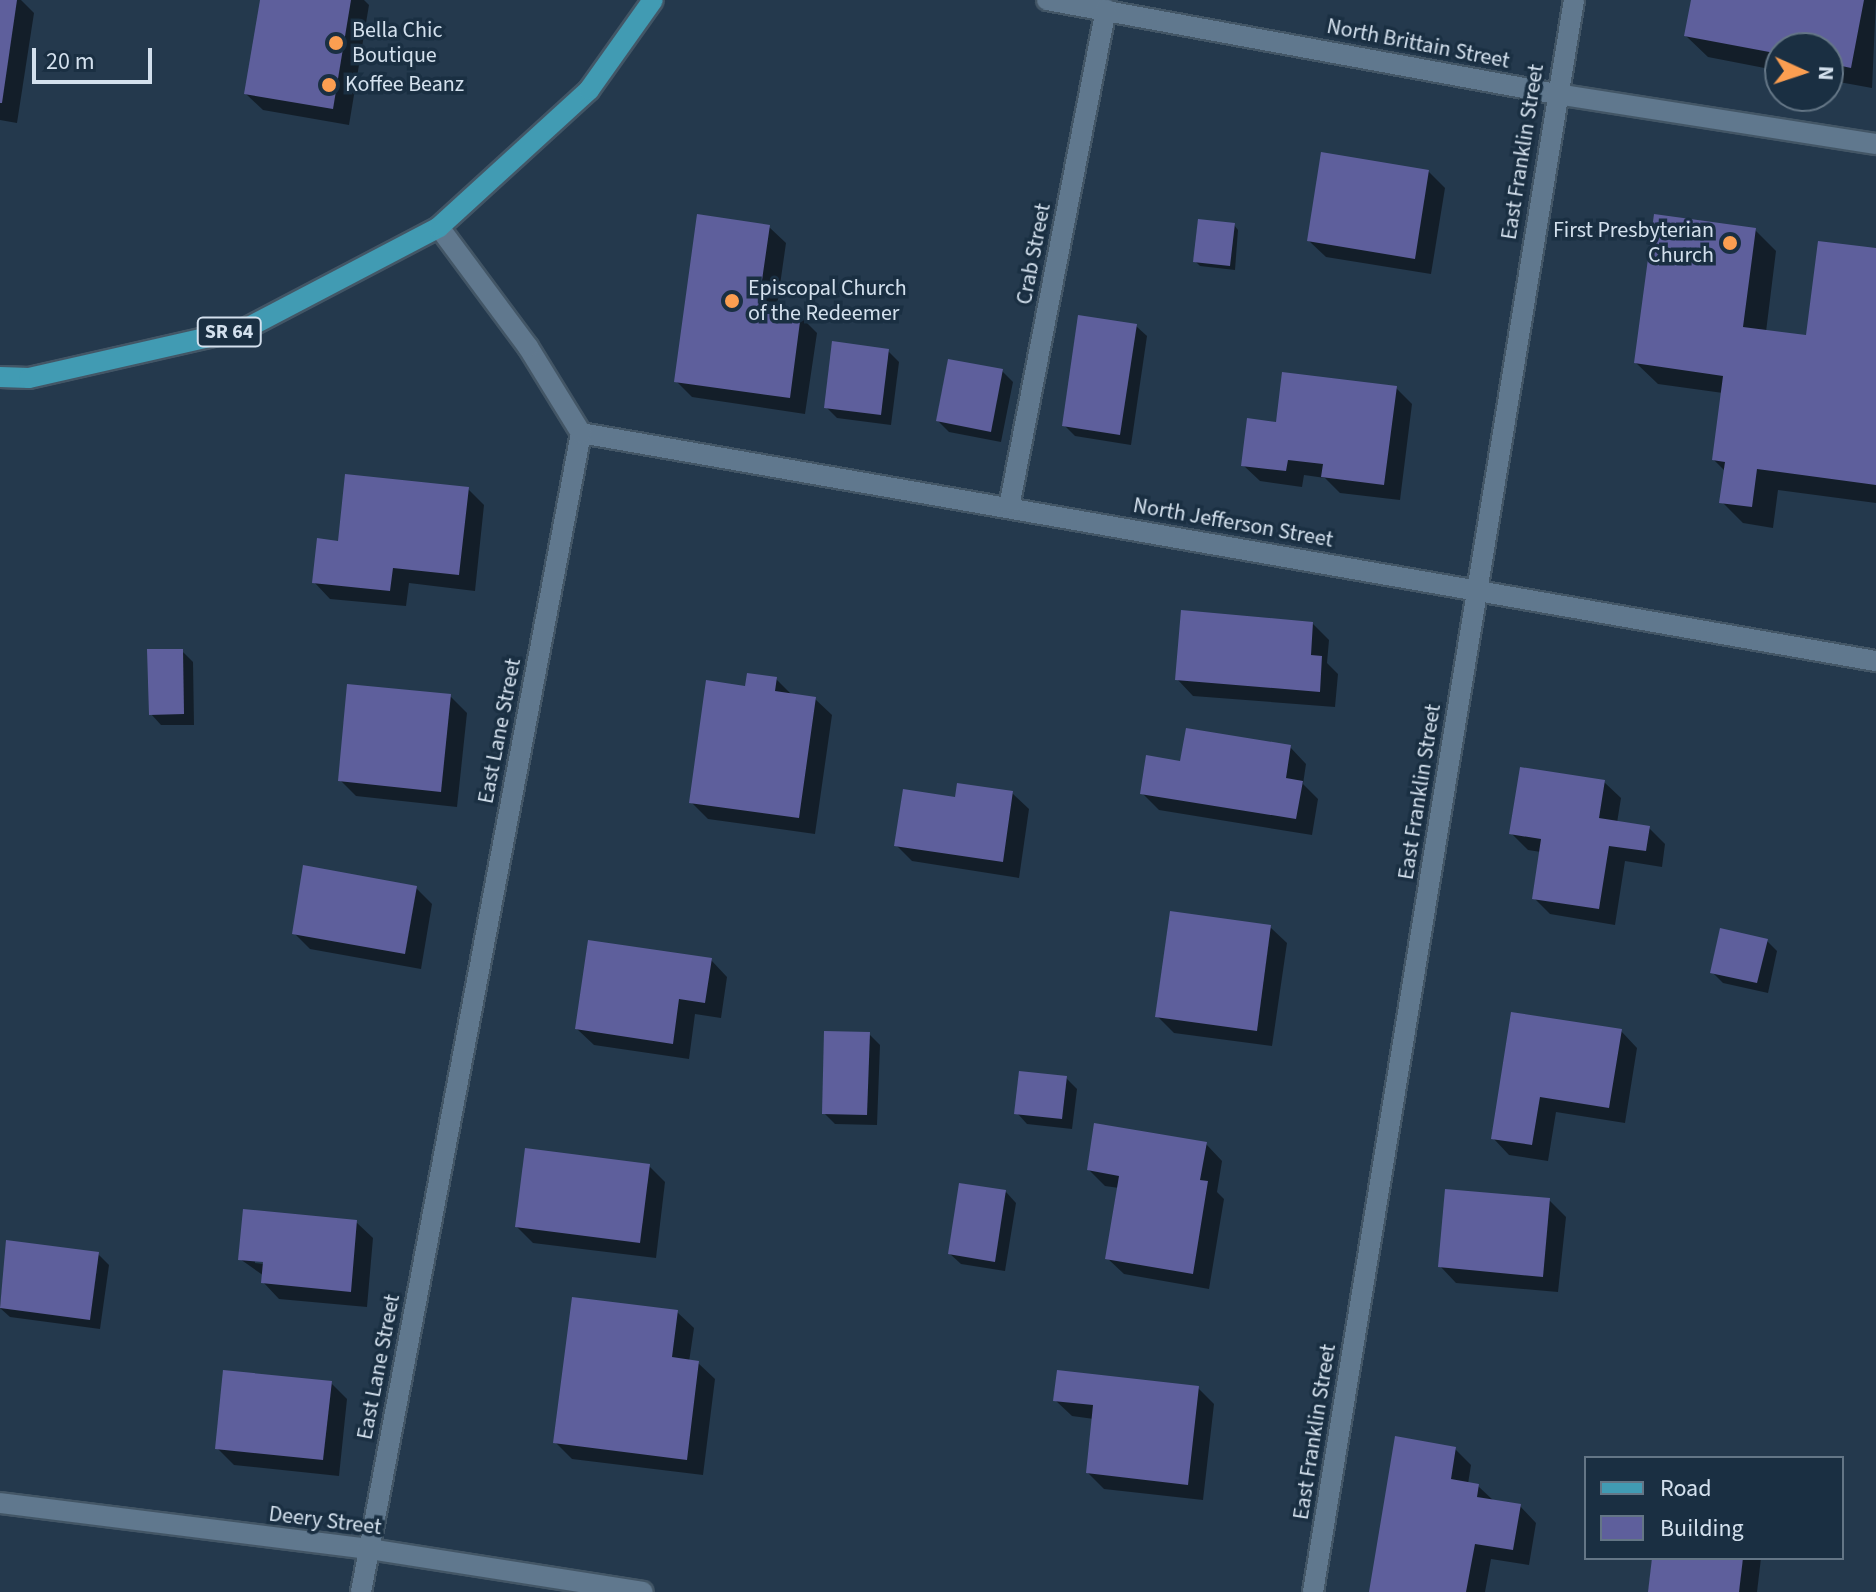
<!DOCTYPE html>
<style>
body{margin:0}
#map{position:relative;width:1876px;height:1592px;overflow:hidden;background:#24394d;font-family:"Source Sans 3",sans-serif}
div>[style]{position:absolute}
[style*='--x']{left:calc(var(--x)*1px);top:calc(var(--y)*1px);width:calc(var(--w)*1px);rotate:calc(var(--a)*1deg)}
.shadow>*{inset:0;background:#0007}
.building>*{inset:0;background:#5e5f9c}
.roads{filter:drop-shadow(2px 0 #435666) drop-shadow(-2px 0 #435666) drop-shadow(0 2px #435666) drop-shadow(0 -2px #435666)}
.street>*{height:20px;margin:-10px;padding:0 10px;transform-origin:10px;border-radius:10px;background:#60788e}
.secondary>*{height:20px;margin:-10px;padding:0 10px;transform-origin:10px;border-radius:10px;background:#60788e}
.primary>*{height:20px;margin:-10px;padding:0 10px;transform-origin:10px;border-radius:10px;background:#419bb3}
.dots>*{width:22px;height:22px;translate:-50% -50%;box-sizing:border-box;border:4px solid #1a2f42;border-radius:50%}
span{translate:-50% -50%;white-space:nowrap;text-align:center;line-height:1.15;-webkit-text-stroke:7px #1a2f42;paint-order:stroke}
.shield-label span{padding:2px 6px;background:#1a2f42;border:2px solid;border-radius:6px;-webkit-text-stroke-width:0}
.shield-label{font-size:20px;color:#d3e0ed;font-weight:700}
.poi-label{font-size:22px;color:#d3e0ed}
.left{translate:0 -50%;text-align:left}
.right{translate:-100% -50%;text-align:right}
.street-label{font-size:22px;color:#d3e0ed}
.legend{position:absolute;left:1584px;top:1456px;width:260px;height:104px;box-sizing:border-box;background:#1a2f42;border:2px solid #647686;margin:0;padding:10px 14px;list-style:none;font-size:24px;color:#d3e0ed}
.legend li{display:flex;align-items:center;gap:16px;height:40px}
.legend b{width:40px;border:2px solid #647686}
.north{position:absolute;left:1764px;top:32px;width:80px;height:80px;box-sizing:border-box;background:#1a2f42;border:2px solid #647686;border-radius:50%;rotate:93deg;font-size:22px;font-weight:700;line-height:32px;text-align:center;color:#d3e0ed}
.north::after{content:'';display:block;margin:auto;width:28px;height:36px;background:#fb9e51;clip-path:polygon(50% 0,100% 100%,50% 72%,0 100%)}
.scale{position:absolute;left:32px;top:48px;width:120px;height:36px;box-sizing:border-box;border:4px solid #d3e0ed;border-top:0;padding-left:10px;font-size:24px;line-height:28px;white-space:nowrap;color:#d3e0ed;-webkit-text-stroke:6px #1a2f42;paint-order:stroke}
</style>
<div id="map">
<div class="shadow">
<div style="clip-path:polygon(0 0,21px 0,34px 13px,17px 123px,0 120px)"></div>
<div style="clip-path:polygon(262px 0,364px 0,369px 5px,349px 125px,263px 110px,246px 94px)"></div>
<div style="clip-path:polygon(1693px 0,1876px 0,1872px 88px,1828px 80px,1828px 48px,1780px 48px,1780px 71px,1708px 57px,1686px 36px)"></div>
<div style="clip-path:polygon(1428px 171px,1445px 188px,1431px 274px,1326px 257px,1309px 241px)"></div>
<div style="clip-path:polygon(1234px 225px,1238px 230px,1235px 270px,1200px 266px,1195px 261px)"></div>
<div style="clip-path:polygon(769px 227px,786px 243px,776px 313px,800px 316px,817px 333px,805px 414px,692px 397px,676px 381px)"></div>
<div style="clip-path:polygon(1755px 230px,1776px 251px,1766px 332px,1808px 338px,1876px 251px,1876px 503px,1778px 490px,1773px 528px,1743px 523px,1722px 502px,1726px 472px,1714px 460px,1723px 393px,1658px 384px,1636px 363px)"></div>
<div style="clip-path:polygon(1136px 326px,1147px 336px,1131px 445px,1075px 436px,1065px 426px)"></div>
<div style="clip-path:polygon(888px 351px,899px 362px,891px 425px,837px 418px,826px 407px)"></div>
<div style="clip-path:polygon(1002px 371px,1013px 382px,1001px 442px,949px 432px,938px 421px)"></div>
<div style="clip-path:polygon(1396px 388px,1412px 404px,1400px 500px,1340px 493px,1325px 478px,1304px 475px,1302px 487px,1260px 481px,1243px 465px,1278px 424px)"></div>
<div style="clip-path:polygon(468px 489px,484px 505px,475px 591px,409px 583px,406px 606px,330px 599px,314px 582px,339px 543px)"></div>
<div style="clip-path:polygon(1312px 623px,1329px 640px,1327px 663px,1338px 674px,1335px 707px,1193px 696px,1177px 679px)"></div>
<div style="clip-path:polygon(182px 651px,193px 662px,194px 725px,161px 725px,151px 714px)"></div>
<div style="clip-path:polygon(776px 679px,793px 696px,815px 699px,832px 715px,815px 834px,708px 819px,691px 802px,747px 688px)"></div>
<div style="clip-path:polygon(450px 696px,467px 713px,457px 807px,356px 796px,340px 780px)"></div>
<div style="clip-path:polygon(1290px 747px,1306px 764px,1303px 784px,1318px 799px,1312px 835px,1159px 810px,1142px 793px,1182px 763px)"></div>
<div style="clip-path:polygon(1604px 782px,1621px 798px,1617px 823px,1649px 828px,1665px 844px,1662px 867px,1625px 861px,1615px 925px,1550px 914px,1534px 898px,1541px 852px,1528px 850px,1512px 834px)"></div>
<div style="clip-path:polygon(1012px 793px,1029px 809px,1019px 878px,912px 861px,896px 845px,957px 799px)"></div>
<div style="clip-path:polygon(416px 888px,432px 904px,421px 969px,310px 949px,294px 933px)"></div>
<div style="clip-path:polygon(1270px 927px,1287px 943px,1272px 1046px,1174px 1033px,1157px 1016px)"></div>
<div style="clip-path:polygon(1767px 941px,1777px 951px,1768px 993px,1723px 983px,1712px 972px)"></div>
<div style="clip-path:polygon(711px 960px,727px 977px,721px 1018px,695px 1014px,689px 1059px,594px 1045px,577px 1029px)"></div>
<div style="clip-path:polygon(1513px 1014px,1621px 1031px,1637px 1048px,1625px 1123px,1556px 1112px,1548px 1161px,1509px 1155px,1493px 1138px)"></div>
<div style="clip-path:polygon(869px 1034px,880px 1045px,877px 1125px,835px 1124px,824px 1113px)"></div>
<div style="clip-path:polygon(1066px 1078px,1077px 1089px,1072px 1129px,1027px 1124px,1017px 1113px)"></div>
<div style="clip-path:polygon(1206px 1144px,1222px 1161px,1217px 1192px,1224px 1199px,1209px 1289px,1124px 1274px,1107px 1258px,1119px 1188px,1105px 1186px,1089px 1170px)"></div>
<div style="clip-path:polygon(649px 1166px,665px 1182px,656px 1258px,533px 1243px,517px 1227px)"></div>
<div style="clip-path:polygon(1006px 1192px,1016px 1203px,1005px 1271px,961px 1264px,950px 1254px)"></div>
<div style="clip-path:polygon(1549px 1200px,1566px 1217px,1558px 1292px,1456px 1283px,1440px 1266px)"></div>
<div style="clip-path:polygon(evenodd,356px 1222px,373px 1238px,367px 1307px,279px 1299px,263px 1282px,264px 1276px,240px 1259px,356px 1222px,255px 1259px,272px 1265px,255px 1263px,255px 1259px)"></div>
<div style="clip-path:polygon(8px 1242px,98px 1254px,109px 1265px,100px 1329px,10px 1317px,0 1308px)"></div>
<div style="clip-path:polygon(677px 1312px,694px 1328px,689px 1362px,698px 1363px,715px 1379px,703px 1475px,572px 1459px,556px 1443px)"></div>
<div style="clip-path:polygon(331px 1383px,347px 1399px,339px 1476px,234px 1465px,217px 1448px)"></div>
<div style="clip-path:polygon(1198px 1388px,1214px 1404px,1203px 1500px,1104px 1489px,1088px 1473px,1094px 1419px,1072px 1416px,1055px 1400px)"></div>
<div style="clip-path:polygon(1455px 1449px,1471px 1465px,1468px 1484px,1478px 1486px,1495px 1502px,1520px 1506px,1536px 1523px,1529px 1565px,1491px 1559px,1485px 1592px,1371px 1592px)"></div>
<div style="clip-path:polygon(1703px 1558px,1761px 1558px,1757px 1592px,1650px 1592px)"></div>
</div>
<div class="building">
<div style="clip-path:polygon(0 0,17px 0,2px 103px,0 103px)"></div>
<div style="clip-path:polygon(260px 0,351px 0,333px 109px,244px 94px)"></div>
<div style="clip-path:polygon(1691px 0,1864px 0,1851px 68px,1828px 63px,1828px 48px,1780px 48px,1780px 54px,1684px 36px)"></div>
<div style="clip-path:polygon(1321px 152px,1429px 170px,1415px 259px,1307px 241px)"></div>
<div style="clip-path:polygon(697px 214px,770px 225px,758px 308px,801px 314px,790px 398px,674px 382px)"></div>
<div style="clip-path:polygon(1654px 214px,1756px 228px,1743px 327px,1806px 335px,1818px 241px,1876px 248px,1876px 485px,1757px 469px,1752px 507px,1719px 503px,1725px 462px,1712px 460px,1723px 376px,1634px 363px)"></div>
<div style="clip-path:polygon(1198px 219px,1235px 223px,1230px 266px,1193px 262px)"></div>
<div style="clip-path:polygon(1078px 315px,1137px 324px,1120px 435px,1062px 426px)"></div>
<div style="clip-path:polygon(832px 341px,889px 349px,881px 415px,824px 408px)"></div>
<div style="clip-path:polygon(948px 359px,1003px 369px,991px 432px,936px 421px)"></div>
<div style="clip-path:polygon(1282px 372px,1397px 386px,1384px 485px,1321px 477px,1323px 464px,1288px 460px,1286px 471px,1241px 466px,1247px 418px,1276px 422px)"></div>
<div style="clip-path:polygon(345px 474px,469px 487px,459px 575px,393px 568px,390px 591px,312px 583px,317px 538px,338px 541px)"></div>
<div style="clip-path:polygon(1181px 610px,1313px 622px,1311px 655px,1322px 656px,1320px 692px,1175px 680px)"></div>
<div style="clip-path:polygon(147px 649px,183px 649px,184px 714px,149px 715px)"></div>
<div style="clip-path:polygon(747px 673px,777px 677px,775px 691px,816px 697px,799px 818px,689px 803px,706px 680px,745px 686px)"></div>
<div style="clip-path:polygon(347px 684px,451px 694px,441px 792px,338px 781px)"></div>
<div style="clip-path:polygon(1186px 728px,1291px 745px,1286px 778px,1303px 781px,1296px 819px,1140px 794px,1146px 755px,1180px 761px)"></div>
<div style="clip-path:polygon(1520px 767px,1605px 780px,1599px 818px,1650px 826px,1646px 851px,1609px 846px,1599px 909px,1532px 899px,1541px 839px,1509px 834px)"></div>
<div style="clip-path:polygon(957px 783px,1013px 791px,1003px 862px,894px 846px,903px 789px,955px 797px)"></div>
<div style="clip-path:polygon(303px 865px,417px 886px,405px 954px,292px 934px)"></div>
<div style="clip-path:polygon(1170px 911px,1271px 925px,1257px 1031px,1155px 1017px)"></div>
<div style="clip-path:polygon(1720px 928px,1768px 939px,1757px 983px,1710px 973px)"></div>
<div style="clip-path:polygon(588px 940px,712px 958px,705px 1003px,679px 999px,673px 1044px,575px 1029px)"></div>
<div style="clip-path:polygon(1511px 1012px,1622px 1029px,1609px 1108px,1540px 1097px,1532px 1145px,1491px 1139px)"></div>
<div style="clip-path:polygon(824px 1031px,870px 1032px,867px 1115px,822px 1114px)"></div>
<div style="clip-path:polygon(1019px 1071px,1067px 1076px,1062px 1119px,1014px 1114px)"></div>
<div style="clip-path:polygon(1094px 1123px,1207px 1142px,1200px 1180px,1208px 1181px,1193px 1274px,1105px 1259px,1119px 1176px,1087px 1170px)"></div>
<div style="clip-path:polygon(525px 1148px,650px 1164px,640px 1243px,515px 1227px)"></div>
<div style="clip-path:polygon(959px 1183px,1006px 1190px,995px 1262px,948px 1254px)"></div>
<div style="clip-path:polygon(1445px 1189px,1550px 1198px,1543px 1277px,1438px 1267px)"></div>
<div style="clip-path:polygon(243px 1209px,357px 1220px,351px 1292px,261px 1283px,263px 1262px,238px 1260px)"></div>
<div style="clip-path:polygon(6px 1240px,99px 1252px,90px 1320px,0 1308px)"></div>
<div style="clip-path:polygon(572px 1297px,678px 1310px,672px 1357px,699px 1361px,687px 1460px,553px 1443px)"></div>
<div style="clip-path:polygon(223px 1370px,332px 1381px,323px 1460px,215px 1449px)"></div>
<div style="clip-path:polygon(1057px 1370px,1199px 1386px,1188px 1485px,1086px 1473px,1093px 1405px,1053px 1401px)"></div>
<div style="clip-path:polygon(1395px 1436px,1456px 1447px,1451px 1479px,1479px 1484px,1477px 1497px,1521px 1504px,1513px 1550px,1475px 1544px,1466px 1592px,1369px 1592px)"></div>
<div style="clip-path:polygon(1652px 1558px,1743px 1558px,1739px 1592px,1648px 1592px)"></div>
</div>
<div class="roads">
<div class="street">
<div style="--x:1047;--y:0;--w:518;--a:10.46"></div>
<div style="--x:1556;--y:94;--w:324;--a:8.9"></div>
<div style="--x:581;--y:433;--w:1315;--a:9.99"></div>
<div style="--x:1009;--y:507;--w:507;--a:-78.98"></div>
<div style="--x:0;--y:1503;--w:372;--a:7.1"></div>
<div style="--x:369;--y:1549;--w:277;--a:8.9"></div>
<div style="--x:1313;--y:1592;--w:1613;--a:-80.69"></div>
</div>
<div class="secondary">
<div style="--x:361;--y:1592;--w:1180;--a:-79.25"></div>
<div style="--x:581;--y:433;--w:101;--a:-121.6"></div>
<div style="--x:528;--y:347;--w:149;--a:-126.6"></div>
</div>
<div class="primary">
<div style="--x:0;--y:377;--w:29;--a:2"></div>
<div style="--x:29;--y:378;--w:221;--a:-12.8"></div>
<div style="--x:245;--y:329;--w:219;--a:-27.7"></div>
<div style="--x:439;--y:227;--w:203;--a:-42.4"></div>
<div style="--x:589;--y:90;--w:110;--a:-54.6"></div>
</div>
</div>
<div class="dots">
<div style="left:336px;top:43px;background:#fb9e51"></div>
<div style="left:329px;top:85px;background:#fb9e51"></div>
<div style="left:1730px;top:243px;background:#fb9e51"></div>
<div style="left:732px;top:301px;background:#fb9e51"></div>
</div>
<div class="shield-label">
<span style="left:229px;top:332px">SR 64</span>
</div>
<div class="poi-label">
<span class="left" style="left:352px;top:43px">Bella Chic<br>Boutique</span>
<span class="left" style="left:345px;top:85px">Koffee Beanz</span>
<span class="right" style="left:1714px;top:243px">First Presbyterian<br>Church</span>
<span class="left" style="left:748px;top:301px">Episcopal Church<br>of the Redeemer</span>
</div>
<div class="street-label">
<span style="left:1418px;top:44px;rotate:11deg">North Brittain Street</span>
<span style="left:1523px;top:152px;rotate:-81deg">East Franklin Street</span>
<span style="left:1034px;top:254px;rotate:-79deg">Crab Street</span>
<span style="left:1233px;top:523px;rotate:10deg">North Jefferson Street</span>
<span style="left:500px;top:731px;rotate:-79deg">East Lane Street</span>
<span style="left:1420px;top:792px;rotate:-81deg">East Franklin Street</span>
<span style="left:379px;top:1367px;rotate:-79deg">East Lane Street</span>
<span style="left:1315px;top:1432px;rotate:-81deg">East Franklin Street</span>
<span style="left:325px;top:1521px;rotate:7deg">Deery Street</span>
</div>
<ul class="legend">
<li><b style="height:10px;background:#419bb3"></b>Road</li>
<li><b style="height:22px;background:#5e5f9c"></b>Building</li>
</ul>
<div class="north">N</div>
<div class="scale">20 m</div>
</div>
